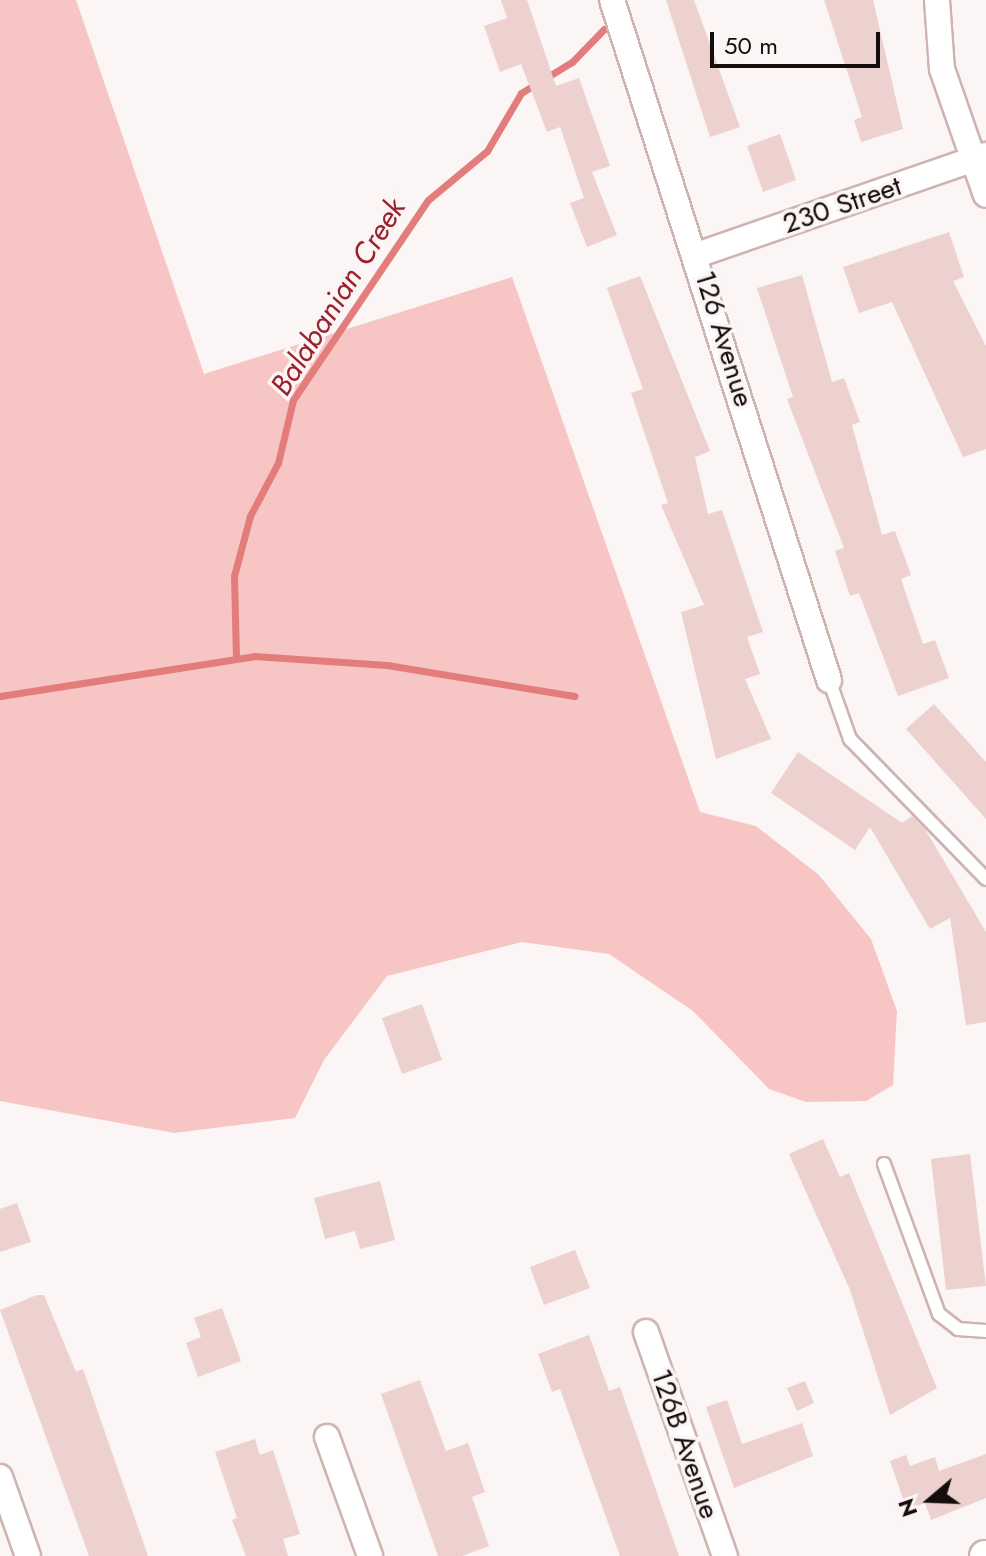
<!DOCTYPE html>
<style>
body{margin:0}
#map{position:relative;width:986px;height:1556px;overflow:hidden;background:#fbf5f5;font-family:Jost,sans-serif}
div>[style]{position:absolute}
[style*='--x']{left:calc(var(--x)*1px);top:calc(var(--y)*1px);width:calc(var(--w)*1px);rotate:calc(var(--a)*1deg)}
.green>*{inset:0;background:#f7c5c3}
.stream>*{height:7px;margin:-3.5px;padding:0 3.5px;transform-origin:3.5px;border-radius:3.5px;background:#e37d7c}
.building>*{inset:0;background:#ecd1cf}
.roads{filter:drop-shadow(2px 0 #ceb3b1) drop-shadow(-2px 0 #ceb3b1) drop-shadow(0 2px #ceb3b1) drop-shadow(0 -2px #ceb3b1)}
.service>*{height:12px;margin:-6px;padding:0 6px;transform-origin:6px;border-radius:6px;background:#fff}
.minor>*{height:24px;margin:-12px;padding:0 12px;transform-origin:12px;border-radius:12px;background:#fff}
.tertiary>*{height:30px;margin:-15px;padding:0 15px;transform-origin:15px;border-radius:15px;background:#fff}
span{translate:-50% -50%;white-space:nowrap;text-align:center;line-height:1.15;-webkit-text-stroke:7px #fbf5f5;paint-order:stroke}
.street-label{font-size:28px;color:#150d0c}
.water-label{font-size:30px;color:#9a212c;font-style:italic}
.north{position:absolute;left:890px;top:1460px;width:80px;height:80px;-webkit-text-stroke:6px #fbf5f5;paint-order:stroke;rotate:251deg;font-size:22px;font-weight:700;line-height:32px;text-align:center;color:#150d0c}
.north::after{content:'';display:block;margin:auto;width:28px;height:36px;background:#150d0c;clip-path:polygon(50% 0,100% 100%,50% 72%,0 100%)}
.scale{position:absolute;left:710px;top:32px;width:170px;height:36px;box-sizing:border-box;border:4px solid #150d0c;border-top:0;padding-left:10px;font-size:24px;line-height:28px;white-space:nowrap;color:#150d0c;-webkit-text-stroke:6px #fbf5f5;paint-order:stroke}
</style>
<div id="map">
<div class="green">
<div style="clip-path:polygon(0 0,76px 0,204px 374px,512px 277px,700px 812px,756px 826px,819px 875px,871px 939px,897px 1011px,893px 1085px,866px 1101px,806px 1102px,769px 1089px,693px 1011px,609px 954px,522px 942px,387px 976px,324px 1060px,295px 1118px,174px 1133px,0 1101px)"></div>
</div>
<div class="stream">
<div style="--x:236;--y:658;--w:82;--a:-91.4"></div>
<div style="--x:234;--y:576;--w:62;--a:-75.1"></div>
<div style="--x:250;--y:516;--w:60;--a:-62.2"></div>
<div style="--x:278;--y:463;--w:65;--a:-76.6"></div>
<div style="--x:293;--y:400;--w:241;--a:-56"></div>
<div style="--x:428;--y:200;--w:77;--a:-39.7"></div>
<div style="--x:487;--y:151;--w:67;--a:-59.6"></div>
<div style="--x:521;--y:93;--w:60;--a:-31.3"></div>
<div style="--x:572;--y:62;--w:46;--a:-45.9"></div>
<div style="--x:0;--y:696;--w:257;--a:-8.9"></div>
<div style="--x:254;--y:656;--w:133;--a:3.9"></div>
<div style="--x:387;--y:665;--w:190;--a:9.4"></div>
</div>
<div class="building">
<div style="clip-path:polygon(501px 0,527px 0,556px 86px,579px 78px,610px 166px,592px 172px,617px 235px,587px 247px,570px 203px,584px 198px,560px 127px,547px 132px,521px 64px,500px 72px,484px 26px,507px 18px)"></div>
<div style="clip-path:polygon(666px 0,694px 0,740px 127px,710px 137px)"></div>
<div style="clip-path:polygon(824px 0,873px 0,903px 129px,861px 142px,854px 120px,862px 117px)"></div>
<div style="clip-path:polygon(780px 134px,796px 180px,763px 192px,747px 146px)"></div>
<div style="clip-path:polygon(949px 232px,964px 277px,953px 281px,986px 346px,986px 449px,963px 457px,892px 302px,859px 313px,843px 267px)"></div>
<div style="clip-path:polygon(802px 275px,832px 382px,844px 378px,860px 422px,852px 425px,882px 535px,895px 531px,911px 575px,901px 579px,923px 644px,935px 640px,949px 678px,898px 696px,859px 593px,850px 596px,835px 551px,844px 548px,787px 399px,793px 397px,757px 288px)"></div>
<div style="clip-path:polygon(640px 276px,710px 451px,695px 457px,708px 514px,722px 510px,763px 632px,747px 637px,760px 674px,745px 679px,771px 739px,716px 759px,681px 612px,704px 605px,661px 505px,668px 503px,631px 393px,643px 389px,607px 288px)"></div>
<div style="clip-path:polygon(934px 704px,986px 762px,986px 819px,906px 729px)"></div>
<div style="clip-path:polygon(798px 752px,902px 823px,912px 816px,925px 829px,986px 932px,986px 1022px,966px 1025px,950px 918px,930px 929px,870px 827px,855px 850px,771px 793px)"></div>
<div style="clip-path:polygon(422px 1004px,442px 1060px,402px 1074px,382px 1018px)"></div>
<div style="clip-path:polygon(823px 1139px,840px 1177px,849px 1173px,937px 1388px,890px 1415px,850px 1290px,789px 1154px)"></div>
<div style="clip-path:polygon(970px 1154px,986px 1286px,946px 1290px,931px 1159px)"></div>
<div style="clip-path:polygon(380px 1181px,395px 1240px,360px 1249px,355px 1231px,325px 1239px,314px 1198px)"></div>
<div style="clip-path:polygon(17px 1203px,31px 1242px,0 1252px,0 1209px)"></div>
<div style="clip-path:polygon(575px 1250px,590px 1288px,544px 1305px,530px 1267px)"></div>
<div style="clip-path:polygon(37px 1295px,44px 1295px,76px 1372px,83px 1369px,148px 1556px,89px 1556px,0 1310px)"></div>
<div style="clip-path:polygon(222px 1308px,241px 1361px,198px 1377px,186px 1343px,201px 1337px,194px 1318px)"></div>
<div style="clip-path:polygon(589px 1335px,609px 1391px,620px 1387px,679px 1556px,620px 1556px,560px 1389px,552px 1392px,538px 1354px)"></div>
<div style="clip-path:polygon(420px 1380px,446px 1451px,468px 1443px,485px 1492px,472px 1497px,489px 1546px,462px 1556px,438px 1556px,381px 1394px)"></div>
<div style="clip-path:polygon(805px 1381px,814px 1403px,797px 1411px,787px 1388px)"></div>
<div style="clip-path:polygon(727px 1400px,742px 1444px,802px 1423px,813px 1456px,734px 1488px,706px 1407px)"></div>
<div style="clip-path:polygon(255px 1439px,260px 1455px,273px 1450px,300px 1534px,283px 1539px,288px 1556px,246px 1556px,232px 1520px,237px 1518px,215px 1452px)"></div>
<div style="clip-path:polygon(986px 1454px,986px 1498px,931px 1520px,925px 1503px,907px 1510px,890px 1461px,906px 1455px,910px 1466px,935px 1457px,939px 1471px)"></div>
</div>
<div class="roads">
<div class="service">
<div style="--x:829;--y:680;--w:63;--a:70.4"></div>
<div style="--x:850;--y:739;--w:195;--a:45.8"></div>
<div style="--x:884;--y:1164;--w:160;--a:69.9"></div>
<div style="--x:939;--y:1314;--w:24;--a:38"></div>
<div style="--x:958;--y:1329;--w:28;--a:4"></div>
</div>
<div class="minor">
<div style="--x:612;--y:0;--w:714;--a:72.3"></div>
<div style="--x:937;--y:0;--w:69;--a:85.9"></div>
<div style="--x:942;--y:69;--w:133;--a:70.8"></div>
<div style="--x:697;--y:255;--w:306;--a:-19.1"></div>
<div style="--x:646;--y:1332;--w:238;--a:70.6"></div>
<div style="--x:327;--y:1437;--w:127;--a:70.1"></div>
<div style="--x:0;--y:1477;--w:84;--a:70.5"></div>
</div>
<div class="tertiary">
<div style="--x:985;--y:1556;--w:1;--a:0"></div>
</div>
</div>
<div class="street-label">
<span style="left:842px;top:205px;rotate:-19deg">230 Street</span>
<span style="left:724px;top:339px;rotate:73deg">126 Avenue</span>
<span style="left:685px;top:1444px;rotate:71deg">126B Avenue</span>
</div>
<div class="water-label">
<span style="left:338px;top:297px;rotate:-58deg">Balabanian Creek</span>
</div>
<div class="north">N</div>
<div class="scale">50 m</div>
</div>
